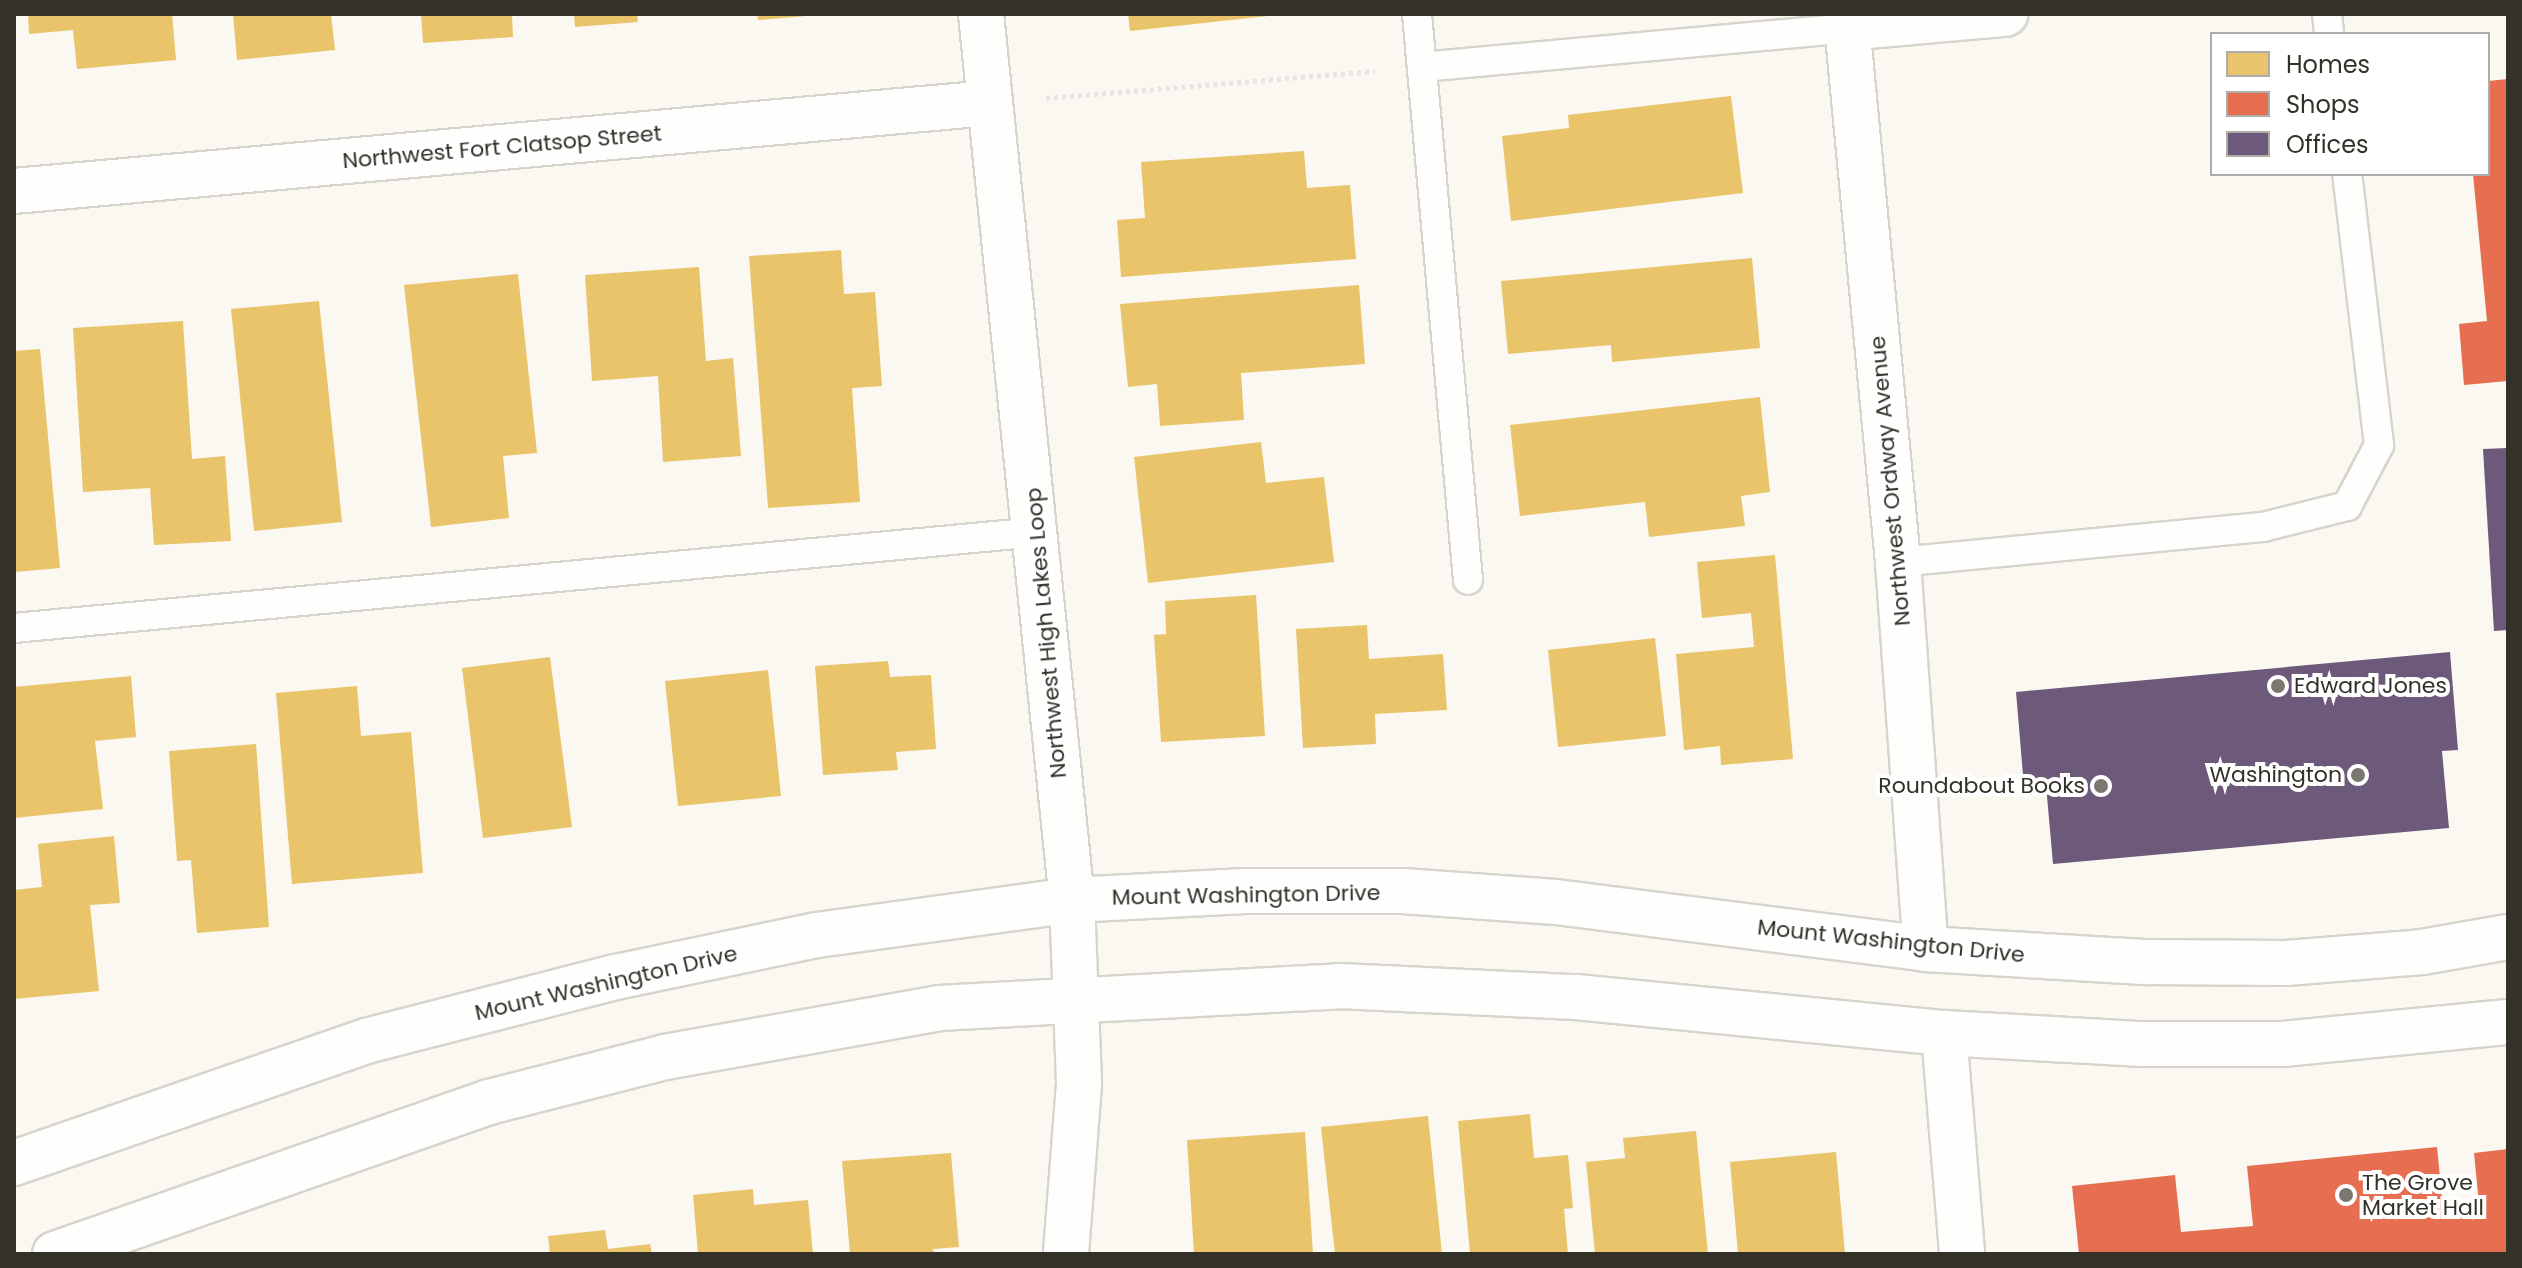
<!DOCTYPE html>
<style>
body{margin:0}
#map{position:relative;width:2522px;height:1268px;overflow:hidden;background:#faf8f0;font-family:Poppins,sans-serif}
div>[style]{position:absolute}
[style*='--x']{left:calc(var(--x)*1px);top:calc(var(--y)*1px);width:calc(var(--w)*1px);rotate:calc(var(--a)*1deg)}
.homes>*{inset:0;background:#e9c46a}
.shops>*{inset:0;background:#e76f51}
.offices>*{inset:0;background:#6d597a}
.path>*{height:5px;margin-top:-2.5px;transform-origin:0;background:repeating-linear-gradient(90deg,#e6e5e3 0 4px,transparent 0 8px)}
.roads{filter:drop-shadow(2px 0 #d6d4cc) drop-shadow(-2px 0 #d6d4cc) drop-shadow(0 2px #d6d4cc) drop-shadow(0 -2px #d6d4cc)}
.lane>*{height:28px;margin:-14px;padding:0 14px;transform-origin:14px;border-radius:14px;background:#fefefd}
.street>*{height:44px;margin:-22px;padding:0 22px;transform-origin:22px;border-radius:22px;background:#fefefd}
.secondary>*{height:44px;margin:-22px;padding:0 22px;transform-origin:22px;border-radius:22px;background:#fefefd}
.dots>*{width:22px;height:22px;translate:-50% -50%;box-sizing:border-box;border:4px solid #fff;border-radius:50%}
span{translate:-50% -50%;white-space:nowrap;text-align:center;line-height:1.15;-webkit-text-stroke:8px #fff;paint-order:stroke}
.street-label{font-size:22px;color:#333128}
.poi-label{font-size:22px;color:#333128}
.left{translate:0 -50%;text-align:left}
.right{translate:-100% -50%;text-align:right}
.frame{position:absolute;inset:0;border:16px solid #333128;pointer-events:none}
.legend{position:absolute;left:2210px;top:32px;width:280px;height:144px;box-sizing:border-box;background:#fff;border:2px solid #adada9;margin:0;padding:10px 14px;list-style:none;font-size:24px;color:#333128}
.legend li{display:flex;align-items:center;gap:16px;height:40px}
.legend b{width:40px;border:2px solid #adada9}
</style>
<div id="map">
<div class="homes">
<div style="clip-path:polygon(28px 14px,172px 14px,176px 60px,77px 69px,73px 30px,29px 34px)"></div>
<div style="clip-path:polygon(233px 14px,331px 14px,335px 50px,237px 60px)"></div>
<div style="clip-path:polygon(421px 14px,512px 14px,513px 37px,423px 43px)"></div>
<div style="clip-path:polygon(574px 14px,637px 14px,638px 22px,575px 27px)"></div>
<div style="clip-path:polygon(757px 14px,806px 14px,806px 16px,758px 20px)"></div>
<div style="clip-path:polygon(1128px 14px,1268px 14px,1268px 16px,1130px 31px)"></div>
<div style="clip-path:polygon(1731px 96px,1743px 193px,1511px 221px,1502px 136px,1569px 128px,1568px 115px)"></div>
<div style="clip-path:polygon(1304px 151px,1307px 188px,1350px 185px,1356px 259px,1121px 277px,1117px 220px,1145px 218px,1141px 162px)"></div>
<div style="clip-path:polygon(841px 250px,844px 294px,875px 292px,882px 386px,852px 388px,860px 502px,768px 508px,749px 256px)"></div>
<div style="clip-path:polygon(1752px 258px,1760px 348px,1612px 362px,1611px 345px,1508px 354px,1501px 281px)"></div>
<div style="clip-path:polygon(699px 267px,706px 361px,733px 358px,741px 456px,663px 462px,658px 376px,592px 381px,585px 275px)"></div>
<div style="clip-path:polygon(518px 274px,537px 453px,503px 456px,509px 518px,431px 527px,404px 285px)"></div>
<div style="clip-path:polygon(1359px 285px,1365px 364px,1241px 373px,1244px 420px,1160px 426px,1157px 384px,1128px 387px,1120px 304px)"></div>
<div style="clip-path:polygon(319px 301px,342px 522px,254px 531px,231px 309px)"></div>
<div style="clip-path:polygon(183px 321px,192px 459px,225px 456px,231px 541px,154px 545px,150px 488px,83px 492px,73px 328px)"></div>
<div style="clip-path:polygon(40px 349px,60px 568px,14px 572px,14px 351px)"></div>
<div style="clip-path:polygon(1760px 397px,1770px 492px,1741px 496px,1745px 526px,1649px 537px,1645px 502px,1520px 516px,1510px 425px)"></div>
<div style="clip-path:polygon(1261px 442px,1266px 483px,1324px 477px,1334px 562px,1148px 583px,1134px 457px)"></div>
<div style="clip-path:polygon(1775px 555px,1793px 759px,1721px 765px,1720px 746px,1684px 750px,1676px 654px,1754px 647px,1751px 613px,1702px 618px,1697px 562px)"></div>
<div style="clip-path:polygon(1256px 595px,1265px 736px,1161px 742px,1154px 635px,1166px 634px,1165px 601px)"></div>
<div style="clip-path:polygon(1367px 625px,1369px 659px,1443px 654px,1447px 710px,1375px 714px,1376px 744px,1303px 748px,1296px 629px)"></div>
<div style="clip-path:polygon(1655px 638px,1666px 736px,1558px 747px,1548px 650px)"></div>
<div style="clip-path:polygon(550px 657px,572px 827px,483px 838px,462px 668px)"></div>
<div style="clip-path:polygon(888px 661px,890px 677px,931px 675px,936px 749px,896px 752px,898px 770px,823px 775px,815px 666px)"></div>
<div style="clip-path:polygon(768px 670px,781px 796px,678px 806px,665px 681px)"></div>
<div style="clip-path:polygon(131px 676px,136px 737px,95px 741px,103px 809px,14px 818px,14px 687px)"></div>
<div style="clip-path:polygon(357px 686px,361px 736px,411px 732px,423px 873px,292px 884px,276px 693px)"></div>
<div style="clip-path:polygon(256px 744px,269px 927px,197px 933px,191px 860px,177px 861px,169px 751px)"></div>
<div style="clip-path:polygon(114px 836px,120px 903px,90px 905px,99px 991px,14px 999px,14px 890px,42px 887px,38px 844px)"></div>
<div style="clip-path:polygon(1530px 1114px,1534px 1158px,1568px 1155px,1573px 1208px,1564px 1209px,1568px 1254px,1470px 1254px,1458px 1121px)"></div>
<div style="clip-path:polygon(1428px 1116px,1442px 1254px,1335px 1254px,1321px 1127px)"></div>
<div style="clip-path:polygon(1696px 1131px,1708px 1254px,1595px 1254px,1586px 1162px,1625px 1158px,1623px 1138px)"></div>
<div style="clip-path:polygon(1305px 1132px,1313px 1254px,1194px 1254px,1187px 1140px)"></div>
<div style="clip-path:polygon(1836px 1152px,1845px 1254px,1738px 1254px,1730px 1162px)"></div>
<div style="clip-path:polygon(951px 1153px,959px 1247px,933px 1249px,934px 1254px,850px 1254px,842px 1161px)"></div>
<div style="clip-path:polygon(753px 1189px,754px 1205px,808px 1200px,813px 1254px,698px 1254px,693px 1195px)"></div>
<div style="clip-path:polygon(605px 1230px,608px 1249px,650px 1244px,652px 1254px,550px 1254px,548px 1236px)"></div>
</div>
<div class="shops">
<div style="clip-path:polygon(2508px 79px,2508px 381px,2464px 385px,2459px 324px,2487px 321px,2473px 174px,2488px 174px,2488px 81px)"></div>
<div style="clip-path:polygon(2437px 1147px,2443px 1207px,2479px 1204px,2474px 1153px,2508px 1149px,2508px 1254px,2079px 1254px,2072px 1186px,2175px 1175px,2181px 1232px,2253px 1226px,2247px 1166px)"></div>
</div>
<div class="offices">
<div style="clip-path:polygon(2508px 448px,2508px 630px,2494px 631px,2483px 449px)"></div>
<div style="clip-path:polygon(2450px 652px,2458px 750px,2442px 751px,2449px 828px,2053px 864px,2046px 785px,2024px 787px,2016px 692px)"></div>
</div>
<div class="path">
<div style="--x:1046;--y:98;--w:330;--a:-4.7"></div>
</div>
<div class="roads">
<div class="lane">
<div style="--x:1417;--y:14;--w:568;--a:84.85"></div>
<div style="--x:2327;--y:14;--w:20;--a:84"></div>
<div style="--x:1422;--y:67;--w:427;--a:-5.2"></div>
<div style="--x:1898;--y:562;--w:367;--a:-5.5"></div>
<div style="--x:2263;--y:527;--w:87;--a:-14"></div>
<div style="--x:2347;--y:506;--w:69;--a:-62.3"></div>
<div style="--x:2379;--y:445;--w:273;--a:-96.7"></div>
<div style="--x:14;--y:628;--w:1027;--a:-5.36"></div>
</div>
<div class="street">
<div style="--x:981;--y:14;--w:891;--a:84.14"></div>
<div style="--x:1072;--y:900;--w:184;--a:87.8"></div>
<div style="--x:1079;--y:1084;--w:170;--a:94.4"></div>
<div style="--x:1846;--y:14;--w:550;--a:84.58"></div>
<div style="--x:1898;--y:562;--w:388;--a:85.9"></div>
<div style="--x:1847;--y:28;--w:159;--a:-5.1"></div>
<div style="--x:14;--y:191;--w:979;--a:-5.16"></div>
<div style="--x:1944;--y:1033;--w:222;--a:85.3"></div>
</div>
<div class="secondary">
<div style="--x:14;--y:1163;--w:373;--a:-19.1"></div>
<div style="--x:366;--y:1041;--w:258;--a:-14.4"></div>
<div style="--x:616;--y:977;--w:205;--a:-11.8"></div>
<div style="--x:817;--y:935;--w:257;--a:-7.8"></div>
<div style="--x:1072;--y:900;--w:173;--a:-3"></div>
<div style="--x:1245;--y:891;--w:158;--a:0"></div>
<div style="--x:1403;--y:891;--w:153;--a:4.1"></div>
<div style="--x:1556;--y:902;--w:373;--a:7.2"></div>
<div style="--x:1926;--y:949;--w:222;--a:3.4"></div>
<div style="--x:2148;--y:962;--w:138;--a:0.4"></div>
<div style="--x:2286;--y:963;--w:136;--a:-4.6"></div>
<div style="--x:2422;--y:952;--w:87;--a:-9.9"></div>
<div style="--x:55;--y:1254;--w:460;--a:-19.3"></div>
<div style="--x:489;--y:1102;--w:182;--a:-14.3"></div>
<div style="--x:665;--y:1057;--w:278;--a:-10.1"></div>
<div style="--x:939;--y:1008;--w:402;--a:-3.1"></div>
<div style="--x:1340;--y:986;--w:236;--a:2.7"></div>
<div style="--x:1576;--y:997;--w:370;--a:5.6"></div>
<div style="--x:1944;--y:1033;--w:199;--a:3.2"></div>
<div style="--x:2143;--y:1044;--w:140;--a:0"></div>
<div style="--x:2283;--y:1044;--w:226;--a:-5.6"></div>
</div>
</div>
<div class="dots">
<div style="left:2278px;top:686px;background:#79776e"></div>
<div style="left:2358px;top:775px;background:#79776e"></div>
<div style="left:2101px;top:786px;background:#79776e"></div>
<div style="left:2346px;top:1195px;background:#79776e"></div>
</div>
<div class="street-label">
<span style="left:502px;top:147px;rotate:-5deg">Northwest Fort Clatsop Street</span>
<span style="left:1890px;top:481px;rotate:-95deg">Northwest Ordway Avenue</span>
<span style="left:1046px;top:633px;rotate:-95deg">Northwest High Lakes Loop</span>
<span style="left:1246px;top:895px;rotate:-1deg">Mount Washington Drive</span>
<span style="left:1891px;top:941px;rotate:6deg">Mount Washington Drive</span>
<span style="left:606px;top:983px;rotate:-13deg">Mount Washington Drive</span>
</div>
<div class="poi-label">
<span class="left" style="left:2294px;top:686px">Edward Jones</span>
<span class="right" style="left:2342px;top:775px">Washington</span>
<span class="right" style="left:2085px;top:786px">Roundabout Books</span>
<span class="left" style="left:2362px;top:1195px">The Grove<br>Market Hall</span>
</div>
<div class="frame"></div>
<ul class="legend">
<li><b style="height:22px;background:#e9c46a"></b>Homes</li>
<li><b style="height:22px;background:#e76f51"></b>Shops</li>
<li><b style="height:22px;background:#6d597a"></b>Offices</li>
</ul>
</div>
